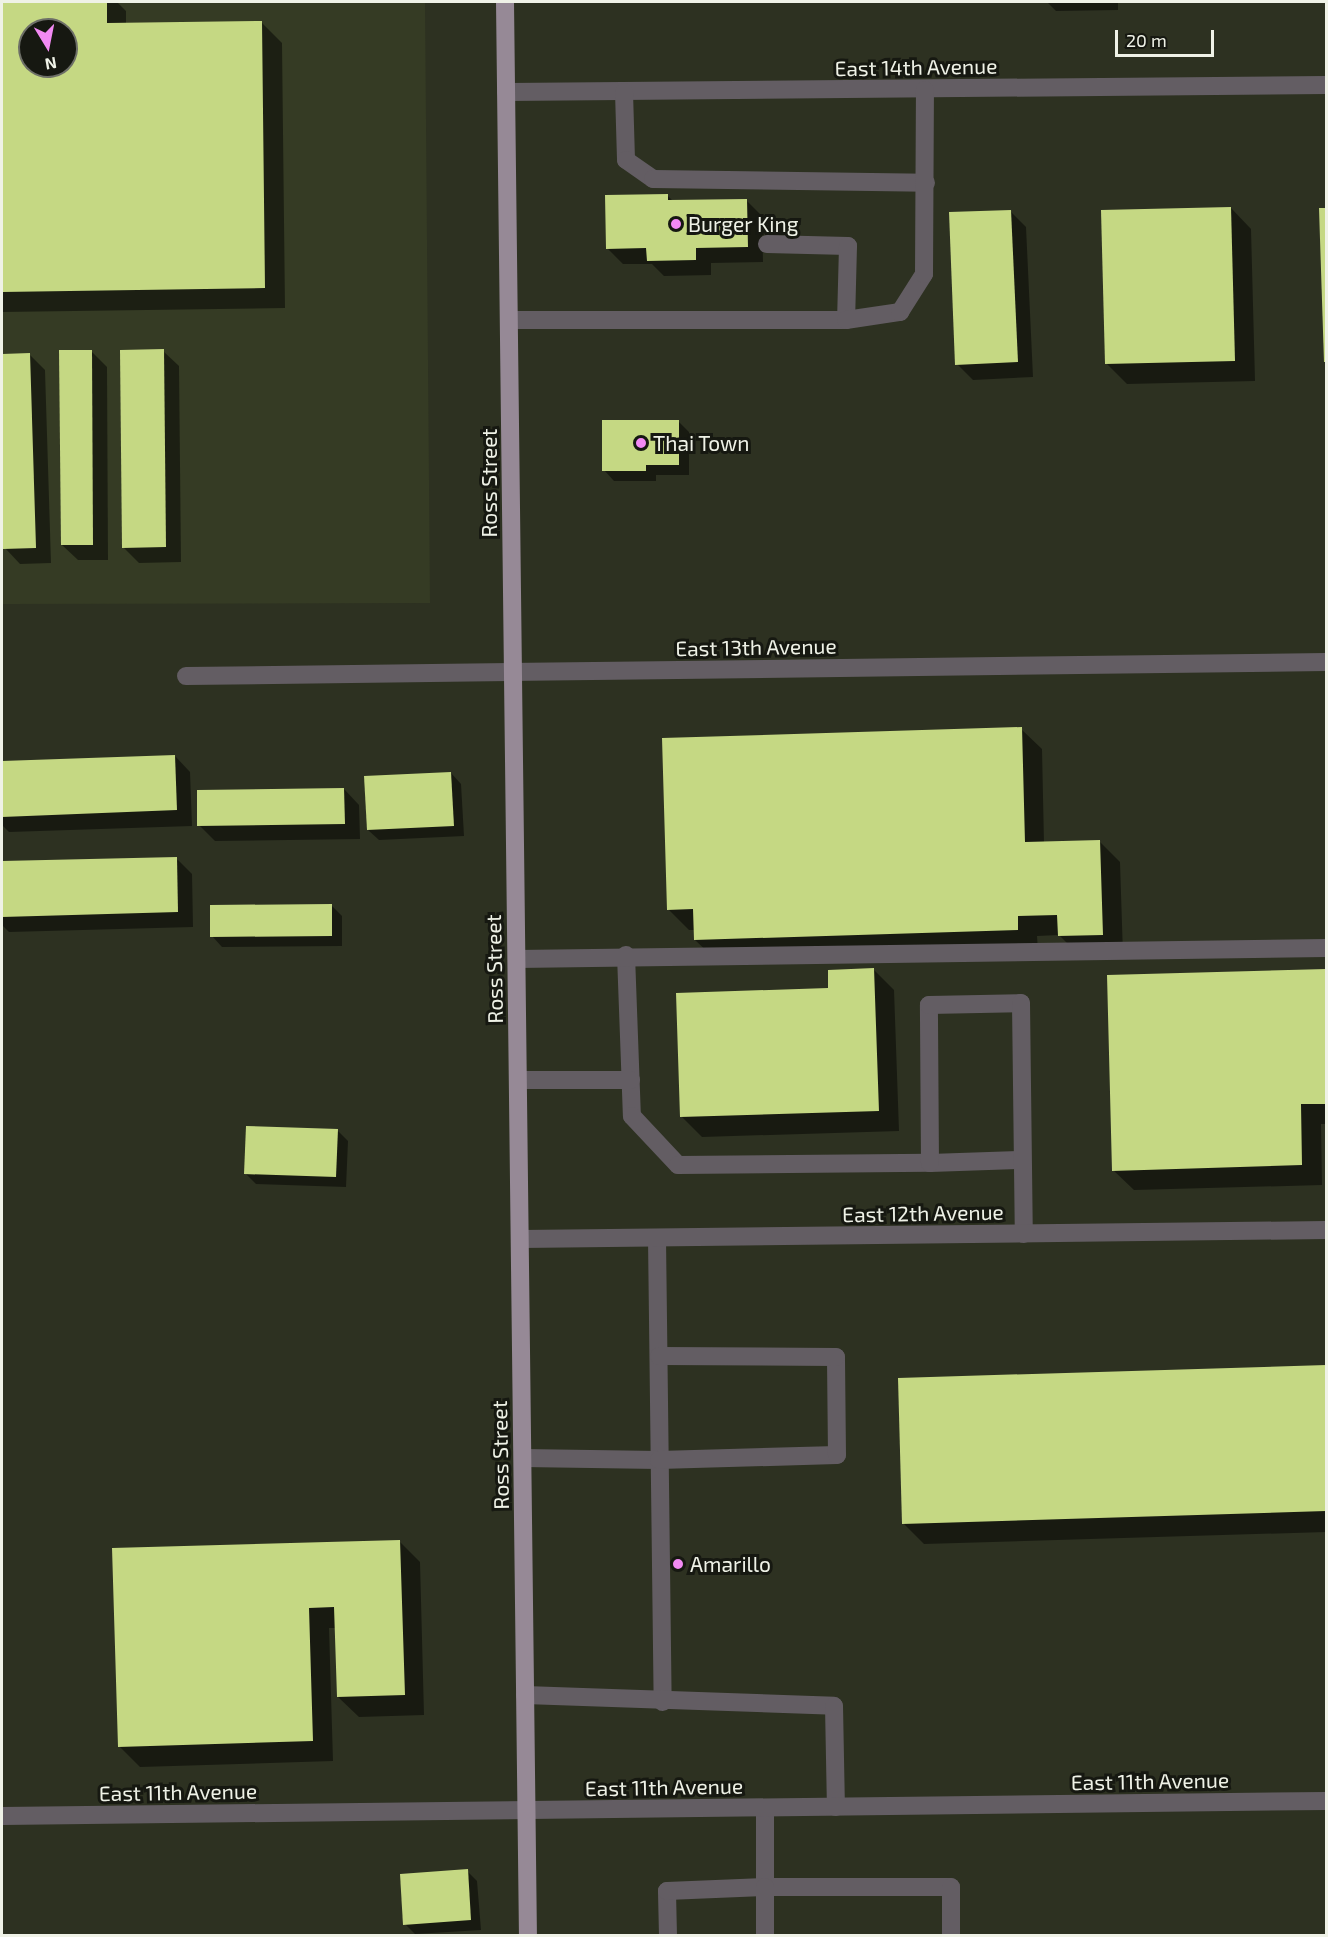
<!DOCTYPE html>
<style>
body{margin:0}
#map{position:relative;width:1328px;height:1937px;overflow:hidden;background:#2d3121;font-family:"Exo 2",sans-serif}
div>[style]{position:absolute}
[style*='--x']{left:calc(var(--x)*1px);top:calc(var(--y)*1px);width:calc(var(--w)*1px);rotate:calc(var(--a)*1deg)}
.built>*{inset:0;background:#353b24}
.shadow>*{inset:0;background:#0007}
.building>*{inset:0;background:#c5d883}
.minor>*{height:18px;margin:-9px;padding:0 9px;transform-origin:9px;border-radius:9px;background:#635d63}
.major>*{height:18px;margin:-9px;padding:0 9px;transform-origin:9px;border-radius:9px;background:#968996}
.dots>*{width:16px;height:16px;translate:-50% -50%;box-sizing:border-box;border:3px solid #161811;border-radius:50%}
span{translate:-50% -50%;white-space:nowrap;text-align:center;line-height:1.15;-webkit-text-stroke:6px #161811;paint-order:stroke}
.street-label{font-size:21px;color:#eff2e7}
.poi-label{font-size:21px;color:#eff2e7}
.left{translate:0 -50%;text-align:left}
.frame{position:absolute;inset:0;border:3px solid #eff2e7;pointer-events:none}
.north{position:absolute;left:18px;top:18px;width:60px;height:60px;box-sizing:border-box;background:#161811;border:2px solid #6d6f67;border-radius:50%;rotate:170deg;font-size:16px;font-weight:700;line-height:24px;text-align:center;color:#eff2e7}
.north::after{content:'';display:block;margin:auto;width:21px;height:27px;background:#f28af3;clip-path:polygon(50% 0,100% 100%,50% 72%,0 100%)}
.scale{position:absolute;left:1115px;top:30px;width:99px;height:27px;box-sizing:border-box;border:3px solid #eff2e7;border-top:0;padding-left:8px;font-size:18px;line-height:21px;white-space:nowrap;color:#eff2e7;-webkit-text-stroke:4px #161811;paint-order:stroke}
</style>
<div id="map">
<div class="built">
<div style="clip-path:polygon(evenodd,2px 2px,425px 2px,430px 603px,2px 604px,2px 2px,30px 30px,66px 30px,66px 66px,30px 66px,30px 30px)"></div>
</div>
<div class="shadow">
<div style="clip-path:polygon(evenodd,2px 2px,117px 2px,126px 11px,126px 24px,261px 22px,282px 43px,285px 308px,2px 312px,2px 2px,30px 30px,66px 30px,66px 66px,30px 66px,30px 30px)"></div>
<div style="clip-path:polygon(1047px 2px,1118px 2px,1118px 10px,1056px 11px)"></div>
<div style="clip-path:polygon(667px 195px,674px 202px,747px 201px,762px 216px,763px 262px,711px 263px,711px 275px,664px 276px,652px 264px,623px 264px,607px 248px)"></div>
<div style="clip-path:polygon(1231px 208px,1251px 229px,1255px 381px,1127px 384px,1106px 363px)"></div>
<div style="clip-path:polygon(1326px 209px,1326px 362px,1321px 210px)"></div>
<div style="clip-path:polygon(1010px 211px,1026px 227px,1033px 377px,973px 380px,957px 364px)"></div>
<div style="clip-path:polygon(163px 351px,179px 366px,181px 562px,139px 563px,123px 547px)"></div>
<div style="clip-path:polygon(92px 352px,107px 367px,108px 560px,78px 560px,62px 545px)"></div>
<div style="clip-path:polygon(2px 355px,30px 355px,45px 370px,51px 563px,20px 564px,5px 548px)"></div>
<div style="clip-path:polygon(679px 422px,689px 432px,689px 475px,656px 475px,656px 481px,614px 481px,604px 470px)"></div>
<div style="clip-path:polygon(1021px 729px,1042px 749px,1044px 843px,1100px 842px,1120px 862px,1123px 955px,1080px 956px,1059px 935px,1037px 936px,1038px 950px,716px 960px,695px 940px,695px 930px,689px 930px,668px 909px)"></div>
<div style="clip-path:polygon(175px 756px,190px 772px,192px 826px,9px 832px,2px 825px,2px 763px)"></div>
<div style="clip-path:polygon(451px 773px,461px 784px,464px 836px,379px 840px,368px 830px)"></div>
<div style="clip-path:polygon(344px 789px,359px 805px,360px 839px,215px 841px,199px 825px)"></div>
<div style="clip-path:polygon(176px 858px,192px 874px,193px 927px,9px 932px,2px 925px,2px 863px)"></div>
<div style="clip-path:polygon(332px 906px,342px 916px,342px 946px,222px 947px,212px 936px)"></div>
<div style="clip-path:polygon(874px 970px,894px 990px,899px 1131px,702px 1137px,682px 1117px,830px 989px)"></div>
<div style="clip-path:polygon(1326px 970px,1326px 1124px,1321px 1124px,1322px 1185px,1134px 1190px,1113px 1170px,1108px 976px)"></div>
<div style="clip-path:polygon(337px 1130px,348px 1141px,346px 1187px,256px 1184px,246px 1174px)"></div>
<div style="clip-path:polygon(1326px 1367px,1326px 1532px,924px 1544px,904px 1524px,900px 1379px)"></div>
<div style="clip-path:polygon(399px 1541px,420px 1562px,424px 1715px,359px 1717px,338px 1697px,336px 1628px,329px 1628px,333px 1761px,140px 1767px,119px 1746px)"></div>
<div style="clip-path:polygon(467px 1871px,477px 1881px,481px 1930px,415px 1934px,405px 1924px)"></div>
</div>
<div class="building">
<div style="clip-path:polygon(evenodd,2px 2px,107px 2px,107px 23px,262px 21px,265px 288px,2px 292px,2px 2px,30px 30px,66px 30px,66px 66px,30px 66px,30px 30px)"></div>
<div style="clip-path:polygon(668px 194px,668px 200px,747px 199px,748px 247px,696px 248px,696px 260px,647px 261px,646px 248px,606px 249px,605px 195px)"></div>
<div style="clip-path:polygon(1231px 207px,1235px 361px,1105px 364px,1101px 210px)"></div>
<div style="clip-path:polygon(1319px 208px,1326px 208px,1326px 362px,1324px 362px)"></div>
<div style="clip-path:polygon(1011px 210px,1018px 362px,955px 365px,949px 212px)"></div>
<div style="clip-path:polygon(164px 349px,166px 547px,122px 548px,120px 350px)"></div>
<div style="clip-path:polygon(59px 350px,92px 350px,93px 545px,61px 545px)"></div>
<div style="clip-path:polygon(30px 353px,36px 548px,3px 549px,2px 354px)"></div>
<div style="clip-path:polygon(602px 420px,679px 420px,679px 465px,646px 465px,646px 471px,602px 471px)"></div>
<div style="clip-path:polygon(1022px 727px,1025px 842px,1100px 840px,1103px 935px,1058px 936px,1057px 915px,1018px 916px,1018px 930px,694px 940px,693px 909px,667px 910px,662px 738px)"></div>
<div style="clip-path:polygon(175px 755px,177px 810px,2px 817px,2px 761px)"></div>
<div style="clip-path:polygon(451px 772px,454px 826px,367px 830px,364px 776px)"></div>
<div style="clip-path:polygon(344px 788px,345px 824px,197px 826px,197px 790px)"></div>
<div style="clip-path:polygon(177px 857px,178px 912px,2px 917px,2px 861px)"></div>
<div style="clip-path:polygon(332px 904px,332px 936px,210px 937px,210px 905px)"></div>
<div style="clip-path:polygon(874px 968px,879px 1111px,680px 1117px,676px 993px,828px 988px,828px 970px)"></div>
<div style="clip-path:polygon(1326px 969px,1326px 1104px,1301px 1104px,1302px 1165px,1112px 1171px,1107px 975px)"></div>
<div style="clip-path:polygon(246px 1126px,338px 1129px,336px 1177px,244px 1174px)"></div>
<div style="clip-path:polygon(1326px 1365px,1326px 1511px,902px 1524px,898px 1378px)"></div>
<div style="clip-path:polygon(400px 1540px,405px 1695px,337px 1697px,334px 1607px,309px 1608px,313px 1741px,118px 1747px,112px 1548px)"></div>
<div style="clip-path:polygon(468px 1869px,471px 1920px,403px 1925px,400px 1874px)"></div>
</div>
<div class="minor">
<div style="--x:506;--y:92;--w:820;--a:-0.49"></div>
<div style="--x:624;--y:92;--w:68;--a:88.3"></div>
<div style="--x:626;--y:160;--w:33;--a:35"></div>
<div style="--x:653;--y:179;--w:273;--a:0.8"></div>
<div style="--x:767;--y:244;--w:81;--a:1.4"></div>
<div style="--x:848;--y:246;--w:74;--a:91.5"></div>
<div style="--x:511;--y:320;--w:335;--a:0"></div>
<div style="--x:846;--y:320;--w:55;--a:-8.4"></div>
<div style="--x:900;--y:312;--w:45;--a:-57.7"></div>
<div style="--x:924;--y:274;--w:184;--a:-89.7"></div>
<div style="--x:186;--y:676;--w:1140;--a:-0.7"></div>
<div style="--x:626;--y:955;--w:161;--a:87.9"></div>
<div style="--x:632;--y:1116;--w:67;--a:46.8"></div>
<div style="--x:678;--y:1165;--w:252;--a:-0.5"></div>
<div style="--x:517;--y:959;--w:809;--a:-0.78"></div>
<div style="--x:518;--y:1080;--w:113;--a:0"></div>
<div style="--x:1021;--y:1160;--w:91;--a:178.1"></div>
<div style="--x:930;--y:1163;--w:158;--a:-90.4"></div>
<div style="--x:929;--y:1005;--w:92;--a:-1.2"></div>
<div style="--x:1021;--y:1003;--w:231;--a:89.3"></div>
<div style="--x:657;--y:1238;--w:464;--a:89.3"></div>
<div style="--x:521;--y:1239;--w:805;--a:-0.64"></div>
<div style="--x:523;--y:1458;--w:136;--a:0.8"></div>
<div style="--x:659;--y:1460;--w:178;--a:-1.6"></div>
<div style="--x:837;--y:1455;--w:98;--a:-90.6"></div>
<div style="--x:836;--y:1357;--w:177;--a:-179.7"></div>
<div style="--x:525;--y:1695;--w:309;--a:2"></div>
<div style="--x:834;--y:1706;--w:101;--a:88.9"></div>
<div style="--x:765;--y:1808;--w:79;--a:90"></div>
<div style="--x:765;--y:1887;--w:186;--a:0"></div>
<div style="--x:951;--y:1887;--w:49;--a:90"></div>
<div style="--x:2;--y:1816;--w:1324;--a:-0.65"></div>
<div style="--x:668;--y:1936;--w:45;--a:-91.3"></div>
<div style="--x:667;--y:1891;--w:98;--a:-2.3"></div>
<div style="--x:765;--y:1887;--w:49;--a:90"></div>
</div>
<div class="major">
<div style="--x:505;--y:2;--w:1934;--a:89.32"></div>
</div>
<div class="dots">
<div style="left:676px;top:224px;background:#f28af3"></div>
<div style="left:641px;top:443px;background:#f28af3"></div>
<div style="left:678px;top:1564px;background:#f28af3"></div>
</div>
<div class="street-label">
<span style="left:916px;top:67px;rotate:-1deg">East 14th Avenue</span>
<span style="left:489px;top:483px;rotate:-90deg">Ross Street</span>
<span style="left:756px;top:647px;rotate:-1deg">East 13th Avenue</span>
<span style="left:494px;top:969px;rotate:-91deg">Ross Street</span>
<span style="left:923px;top:1213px;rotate:-1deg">East 12th Avenue</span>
<span style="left:500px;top:1455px;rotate:-91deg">Ross Street</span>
<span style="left:1150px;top:1781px;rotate:-1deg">East 11th Avenue</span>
<span style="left:664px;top:1787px;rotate:-1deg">East 11th Avenue</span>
<span style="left:178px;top:1792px;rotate:-1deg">East 11th Avenue</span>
</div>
<div class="poi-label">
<span class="left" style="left:688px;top:224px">Burger King</span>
<span class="left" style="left:653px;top:443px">Thai Town</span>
<span class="left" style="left:690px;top:1564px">Amarillo</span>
</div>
<div class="frame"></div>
<div class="north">N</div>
<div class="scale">20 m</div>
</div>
